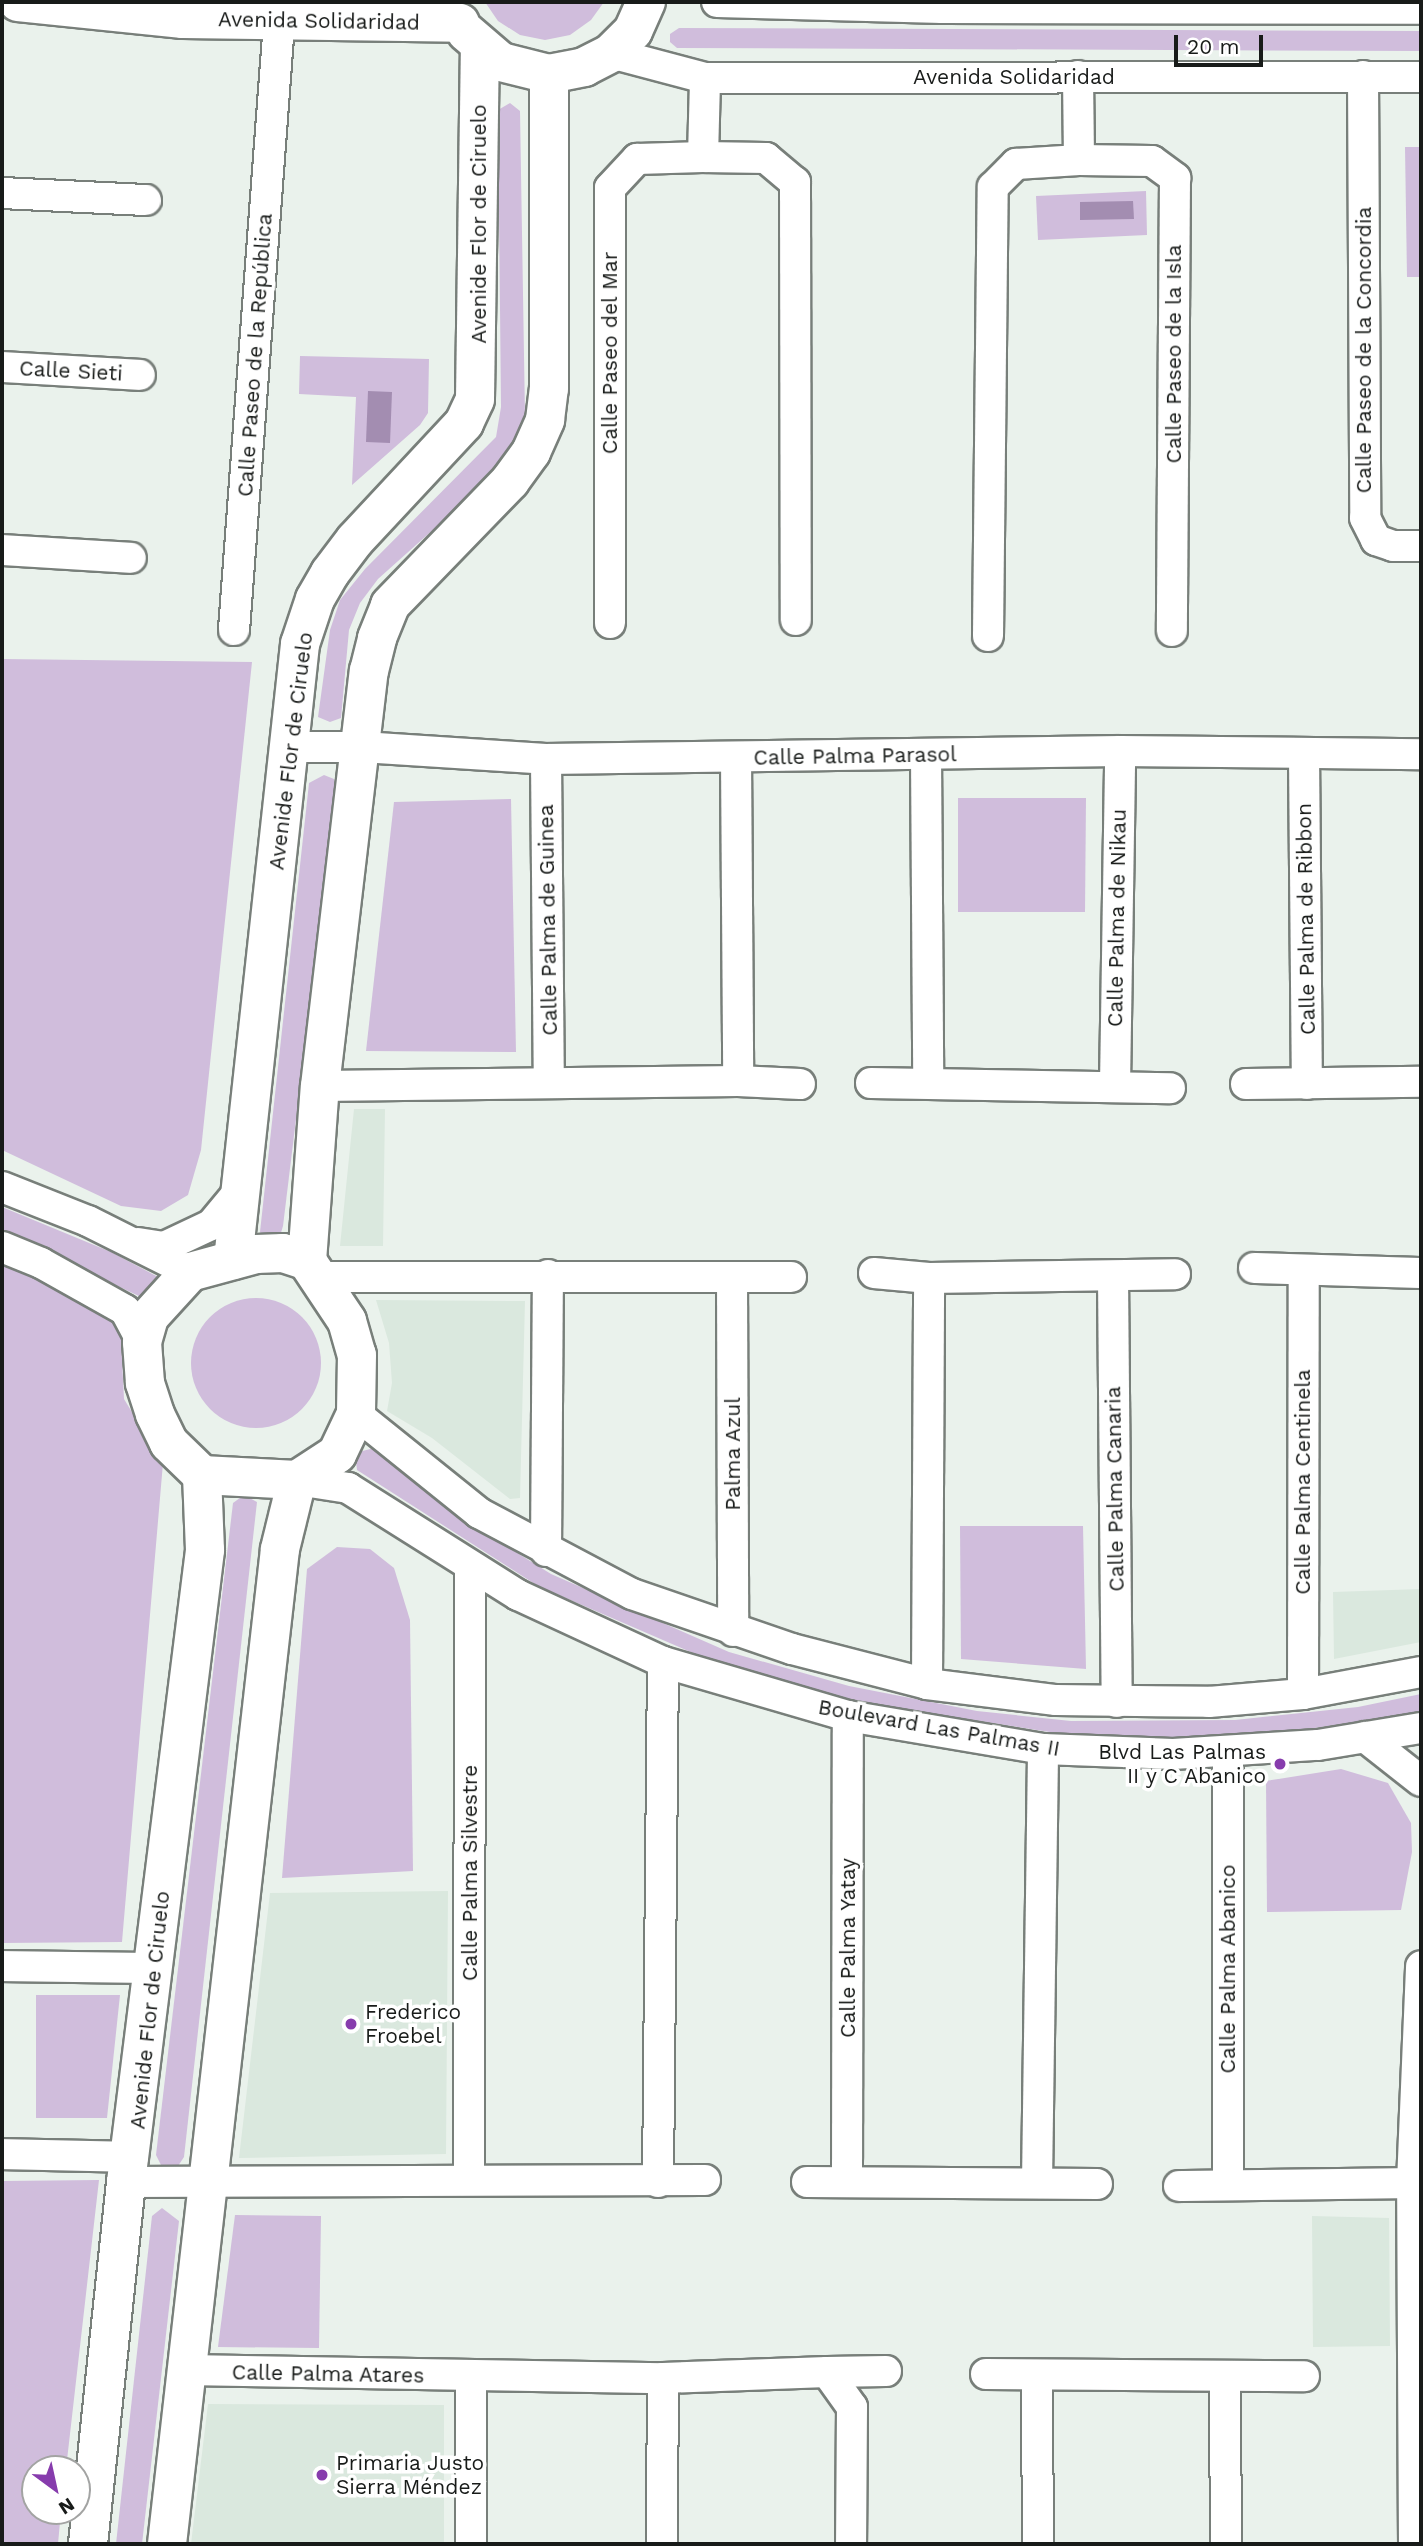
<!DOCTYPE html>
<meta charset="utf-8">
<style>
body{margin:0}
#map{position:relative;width:1423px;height:2546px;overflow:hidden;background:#eaf2ec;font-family:"Work Sans",sans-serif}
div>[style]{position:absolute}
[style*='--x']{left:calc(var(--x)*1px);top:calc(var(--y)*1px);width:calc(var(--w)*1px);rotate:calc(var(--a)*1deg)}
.built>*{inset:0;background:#dae8de}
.green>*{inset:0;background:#d0bddc}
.round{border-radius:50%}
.water>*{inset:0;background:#a38db1}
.roads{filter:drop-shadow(2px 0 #787f7a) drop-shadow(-2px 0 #787f7a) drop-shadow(0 2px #787f7a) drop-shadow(0 -2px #787f7a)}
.street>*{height:30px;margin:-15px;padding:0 15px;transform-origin:15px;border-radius:15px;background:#fff}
.secondary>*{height:38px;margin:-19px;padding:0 19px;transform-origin:19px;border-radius:19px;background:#fff}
.dots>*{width:19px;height:19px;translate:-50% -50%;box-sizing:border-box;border:4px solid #fff;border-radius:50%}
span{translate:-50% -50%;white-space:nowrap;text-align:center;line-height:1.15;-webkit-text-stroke:7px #fff;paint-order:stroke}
.street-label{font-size:21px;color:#181b19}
.poi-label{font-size:21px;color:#181b19}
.right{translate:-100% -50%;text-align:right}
.left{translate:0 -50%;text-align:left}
.frame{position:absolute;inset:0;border:4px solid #181b19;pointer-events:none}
.north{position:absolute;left:21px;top:2455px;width:70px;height:70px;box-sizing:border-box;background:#fff;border:2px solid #a3a4a3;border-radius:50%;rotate:147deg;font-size:19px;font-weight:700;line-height:28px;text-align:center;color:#181b19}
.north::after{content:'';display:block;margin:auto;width:24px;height:32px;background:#873cad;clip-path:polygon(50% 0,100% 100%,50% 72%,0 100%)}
.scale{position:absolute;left:1174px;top:35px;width:89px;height:32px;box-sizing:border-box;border:4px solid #181b19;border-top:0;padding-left:9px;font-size:21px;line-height:24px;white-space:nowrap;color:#181b19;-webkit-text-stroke:5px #fff;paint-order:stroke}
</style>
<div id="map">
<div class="built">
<div style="clip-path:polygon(354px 1109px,385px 1109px,383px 1246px,340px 1246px)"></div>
<div style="clip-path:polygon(376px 1300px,525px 1301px,520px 1498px,510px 1499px,432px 1438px,387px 1411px,392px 1383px,389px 1343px)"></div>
<div style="clip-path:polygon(1421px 1589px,1421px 1642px,1334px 1659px,1333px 1592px)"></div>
<div style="clip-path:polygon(448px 1891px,446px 2154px,239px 2158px,270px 1893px)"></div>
<div style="clip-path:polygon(1312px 2216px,1389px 2218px,1390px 2346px,1313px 2347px)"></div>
<div style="clip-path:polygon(208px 2404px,444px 2405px,444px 2544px,191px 2544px)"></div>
</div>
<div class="green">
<div style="clip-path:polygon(485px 2px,604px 2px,591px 20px,570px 35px,545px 40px,520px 35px,498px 21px)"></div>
<div style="clip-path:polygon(679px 28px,1421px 31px,1421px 51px,677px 48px,670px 42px,670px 34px)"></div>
<div style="clip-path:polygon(510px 103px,520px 111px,525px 416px,515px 451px,493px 476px,378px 579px,360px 603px,349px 630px,341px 718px,330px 722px,318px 717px,330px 630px,340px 600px,365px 569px,496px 437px,501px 407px,498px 110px)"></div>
<div style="clip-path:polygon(1405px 147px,1421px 147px,1421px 277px,1407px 277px)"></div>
<div style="clip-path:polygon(1146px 191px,1147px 235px,1038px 240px,1036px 196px)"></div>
<div style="clip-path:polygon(300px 356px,429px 359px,428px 413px,420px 425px,352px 485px,356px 397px,299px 394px)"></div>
<div style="clip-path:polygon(2px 659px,252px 662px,201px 1150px,188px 1195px,161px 1211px,121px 1206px,2px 1150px)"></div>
<div style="clip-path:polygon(324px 775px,334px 779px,336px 791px,283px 1226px,280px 1236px,263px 1238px,260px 1232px,309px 783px)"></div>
<div style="clip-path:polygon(958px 798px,1086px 798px,1085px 912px,958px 912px)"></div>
<div style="clip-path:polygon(511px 799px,516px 1052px,366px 1051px,394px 802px)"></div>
<div style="clip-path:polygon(2px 1207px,111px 1252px,160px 1278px,143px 1298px,2px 1231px)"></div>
<div style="clip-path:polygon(2px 1265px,69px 1293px,112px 1319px,121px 1339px,124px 1399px,163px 1463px,122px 1942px,2px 1943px)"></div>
<div class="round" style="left:191px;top:1298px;width:130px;height:130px"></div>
<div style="clip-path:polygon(374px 1448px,459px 1517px,551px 1574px,729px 1652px,849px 1686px,977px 1711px,1071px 1721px,1235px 1720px,1358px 1707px,1421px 1694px,1421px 1713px,1236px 1739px,1069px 1735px,846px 1700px,723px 1666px,538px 1586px,357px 1470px,355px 1453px)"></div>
<div style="clip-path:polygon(244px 1495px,257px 1502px,184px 2157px,178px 2166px,161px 2165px,156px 2155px,233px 1503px)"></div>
<div style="clip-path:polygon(960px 1526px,1083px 1526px,1086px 1669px,961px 1659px)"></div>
<div style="clip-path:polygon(337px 1547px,370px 1549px,394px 1568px,410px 1620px,413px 1871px,282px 1878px,307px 1569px)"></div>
<div style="clip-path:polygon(1341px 1769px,1388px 1783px,1411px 1823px,1412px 1852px,1401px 1910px,1267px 1912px,1266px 1781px)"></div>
<div style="clip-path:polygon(36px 1995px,120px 1995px,107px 2118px,36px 2118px)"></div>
<div style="clip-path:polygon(99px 2180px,66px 2469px,35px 2469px,35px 2511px,61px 2511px,58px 2544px,2px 2544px,2px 2181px)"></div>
<div style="clip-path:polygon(162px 2208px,179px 2221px,142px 2544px,116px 2544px,152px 2216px)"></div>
<div style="clip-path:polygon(235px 2215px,321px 2216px,319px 2348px,218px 2347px)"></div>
</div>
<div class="water">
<div style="clip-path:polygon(1133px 201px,1134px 219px,1080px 220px,1080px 202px)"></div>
<div style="clip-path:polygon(368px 391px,392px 392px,390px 443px,366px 442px)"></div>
</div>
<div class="roads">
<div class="street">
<div style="--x:717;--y:2;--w:225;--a:1.5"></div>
<div style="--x:942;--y:8;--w:479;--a:0.1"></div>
<div style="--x:611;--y:53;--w:97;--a:14.9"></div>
<div style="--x:705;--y:78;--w:716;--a:-0.08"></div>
<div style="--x:1078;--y:76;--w:84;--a:89.3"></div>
<div style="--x:1363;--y:76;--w:442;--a:89.7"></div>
<div style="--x:1365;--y:518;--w:25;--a:63"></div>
<div style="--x:1376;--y:540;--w:18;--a:19"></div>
<div style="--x:1393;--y:546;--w:28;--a:0"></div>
<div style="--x:703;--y:157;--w:79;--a:-88.5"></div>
<div style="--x:2;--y:193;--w:144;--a:2.8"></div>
<div style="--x:2;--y:367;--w:138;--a:3.3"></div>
<div style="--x:2;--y:550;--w:129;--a:3.5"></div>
<div style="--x:610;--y:623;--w:435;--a:-90"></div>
<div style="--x:610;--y:188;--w:40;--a:-47"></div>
<div style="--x:637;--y:159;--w:66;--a:-1.7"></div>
<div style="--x:703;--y:157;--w:63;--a:0.9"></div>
<div style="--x:766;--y:158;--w:38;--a:40"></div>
<div style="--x:795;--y:182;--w:438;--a:89.9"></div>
<div style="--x:234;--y:630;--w:609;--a:-85.76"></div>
<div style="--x:988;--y:636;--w:449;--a:-89.4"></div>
<div style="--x:993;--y:187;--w:33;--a:-45"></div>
<div style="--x:1016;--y:164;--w:63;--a:-3.6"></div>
<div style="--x:1079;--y:160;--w:73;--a:0.8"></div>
<div style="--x:1152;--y:161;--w:29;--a:36"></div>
<div style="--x:1175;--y:178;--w:453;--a:90.4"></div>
<div style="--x:289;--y:747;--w:73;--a:0"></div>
<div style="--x:362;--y:747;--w:184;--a:3.7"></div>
<div style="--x:546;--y:759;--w:574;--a:-0.8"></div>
<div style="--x:1120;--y:751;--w:301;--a:0.6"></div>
<div style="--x:1304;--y:754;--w:330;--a:89.5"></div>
<div style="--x:926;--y:756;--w:327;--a:89.6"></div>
<div style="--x:736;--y:758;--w:323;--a:89.6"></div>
<div style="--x:546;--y:759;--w:323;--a:89.5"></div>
<div style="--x:871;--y:1083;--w:299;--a:1"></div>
<div style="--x:1246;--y:1084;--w:175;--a:-0.7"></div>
<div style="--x:1115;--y:1085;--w:334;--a:-89.1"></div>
<div style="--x:320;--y:1086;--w:418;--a:-0.7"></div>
<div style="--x:738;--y:1081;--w:62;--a:2.8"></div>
<div style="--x:2;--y:1187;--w:92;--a:21.6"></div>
<div style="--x:88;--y:1221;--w:114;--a:26.6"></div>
<div style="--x:138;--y:1243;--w:26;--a:9"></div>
<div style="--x:164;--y:1247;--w:52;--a:-25.1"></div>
<div style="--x:211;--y:1225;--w:47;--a:-50.2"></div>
<div style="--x:2;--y:1247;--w:42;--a:22.3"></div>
<div style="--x:41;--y:1263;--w:96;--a:29.2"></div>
<div style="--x:125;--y:1310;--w:36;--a:62"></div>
<div style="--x:1254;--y:1268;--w:167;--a:1.7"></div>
<div style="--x:874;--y:1273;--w:55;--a:5.2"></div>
<div style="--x:929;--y:1278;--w:246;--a:-0.9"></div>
<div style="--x:1113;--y:1276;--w:426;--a:89.5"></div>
<div style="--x:319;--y:1277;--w:472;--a:0"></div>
<div style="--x:732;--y:1278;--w:353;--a:89.8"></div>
<div style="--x:356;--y:1414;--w:158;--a:38.8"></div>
<div style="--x:479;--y:1513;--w:173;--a:27.9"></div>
<div style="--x:632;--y:1594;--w:169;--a:19"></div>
<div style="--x:792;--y:1649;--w:139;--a:14.5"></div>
<div style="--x:927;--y:1684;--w:130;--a:7.1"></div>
<div style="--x:1056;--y:1700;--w:153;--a:0.7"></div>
<div style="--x:1209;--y:1702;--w:94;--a:-4.9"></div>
<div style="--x:1303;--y:1694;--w:120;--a:-10.6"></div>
<div style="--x:297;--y:1480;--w:52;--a:8.9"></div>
<div style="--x:348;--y:1488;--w:201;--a:32.2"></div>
<div style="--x:518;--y:1595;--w:160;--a:24.8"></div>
<div style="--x:663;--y:1662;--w:193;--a:16.3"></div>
<div style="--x:848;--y:1716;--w:198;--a:9.6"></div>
<div style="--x:1043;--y:1749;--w:130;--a:2.2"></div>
<div style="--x:1173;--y:1754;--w:145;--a:-3.6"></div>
<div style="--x:1318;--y:1745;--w:104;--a:-9.4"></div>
<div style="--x:546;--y:1551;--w:276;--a:-89.6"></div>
<div style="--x:927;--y:1684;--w:406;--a:-89.7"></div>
<div style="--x:1303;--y:1694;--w:423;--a:-89.9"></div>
<div style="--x:1365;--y:1737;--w:71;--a:38.2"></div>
<div style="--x:2;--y:1966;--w:152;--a:0.8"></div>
<div style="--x:2;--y:2154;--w:131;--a:1.3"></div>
<div style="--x:469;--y:2179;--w:612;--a:-89.91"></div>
<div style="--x:847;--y:2181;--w:465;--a:-89.9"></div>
<div style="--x:126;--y:2182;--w:579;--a:-0.2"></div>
<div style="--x:658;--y:2182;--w:520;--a:-89.45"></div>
<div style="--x:807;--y:2182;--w:290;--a:0.4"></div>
<div style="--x:1037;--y:2183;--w:434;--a:-89.2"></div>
<div style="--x:1228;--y:2185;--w:431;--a:-90"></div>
<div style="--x:1179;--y:2186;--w:242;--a:-0.7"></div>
<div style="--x:186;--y:2370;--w:477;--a:1"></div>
<div style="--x:663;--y:2378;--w:164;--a:-2.1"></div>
<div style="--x:827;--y:2372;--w:43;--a:54.5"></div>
<div style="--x:852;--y:2407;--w:137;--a:90.4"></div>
<div style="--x:827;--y:2372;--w:59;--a:-1"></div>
<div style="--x:986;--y:2374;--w:318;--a:0.4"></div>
<div style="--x:1037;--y:2376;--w:168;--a:89.7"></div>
<div style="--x:471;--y:2377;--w:167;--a:90"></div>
<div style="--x:1225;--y:2377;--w:167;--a:89.7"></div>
<div style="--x:662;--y:2544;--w:166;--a:-89.7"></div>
<div style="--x:1414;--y:2544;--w:361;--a:-90.3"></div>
<div style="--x:1412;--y:2183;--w:217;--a:-87.6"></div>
</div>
<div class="secondary">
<div style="--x:18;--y:2;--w:166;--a:5.9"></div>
<div style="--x:183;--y:19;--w:277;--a:0.8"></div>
<div style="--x:466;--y:32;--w:46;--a:40.6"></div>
<div style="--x:501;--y:62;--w:49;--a:14"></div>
<div style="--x:549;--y:74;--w:36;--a:-11"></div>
<div style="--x:584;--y:67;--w:30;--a:-27"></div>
<div style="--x:611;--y:53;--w:31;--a:-45"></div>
<div style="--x:633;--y:31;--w:32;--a:-66"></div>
<div style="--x:283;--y:1253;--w:25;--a:18"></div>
<div style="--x:307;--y:1261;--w:72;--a:56.3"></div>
<div style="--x:347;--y:1321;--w:35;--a:74"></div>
<div style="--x:357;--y:1355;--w:59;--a:91"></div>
<div style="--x:356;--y:1414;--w:44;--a:115.4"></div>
<div style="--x:337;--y:1454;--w:48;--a:147"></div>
<div style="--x:297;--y:1480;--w:95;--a:-177"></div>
<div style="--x:202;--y:1475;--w:46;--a:-135.9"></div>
<div style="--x:169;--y:1443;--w:32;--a:-116"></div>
<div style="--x:155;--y:1414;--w:33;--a:-108"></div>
<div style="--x:145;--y:1383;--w:41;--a:-94.2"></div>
<div style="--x:142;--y:1342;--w:26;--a:-74"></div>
<div style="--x:149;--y:1317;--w:61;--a:-47.7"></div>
<div style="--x:190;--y:1272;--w:68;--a:-15.3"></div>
<div style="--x:256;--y:1254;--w:27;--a:-2"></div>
<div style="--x:233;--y:1260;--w:620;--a:-83.79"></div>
<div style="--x:300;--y:644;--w:47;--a:-71.6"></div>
<div style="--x:315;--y:599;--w:30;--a:-60"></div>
<div style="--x:330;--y:573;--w:41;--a:-52.9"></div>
<div style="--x:355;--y:540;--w:160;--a:-47"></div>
<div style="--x:464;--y:423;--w:26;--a:-65"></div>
<div style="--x:475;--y:399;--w:352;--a:-89.2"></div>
<div style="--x:307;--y:1261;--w:175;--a:-85.8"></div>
<div style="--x:320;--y:1086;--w:418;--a:-83.3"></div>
<div style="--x:369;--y:671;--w:34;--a:-76"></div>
<div style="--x:377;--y:638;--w:35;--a:-68"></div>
<div style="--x:390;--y:605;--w:173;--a:-45.9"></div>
<div style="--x:510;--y:481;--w:36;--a:-54"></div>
<div style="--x:531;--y:452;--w:35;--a:-66"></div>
<div style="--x:545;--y:420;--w:31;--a:-83"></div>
<div style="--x:549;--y:389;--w:315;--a:-90"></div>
<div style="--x:88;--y:2544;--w:364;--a:-84"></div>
<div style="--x:126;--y:2182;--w:637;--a:-82.87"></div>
<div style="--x:205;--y:1550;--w:75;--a:-92.3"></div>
<div style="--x:167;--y:2544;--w:1001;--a:-83.52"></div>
<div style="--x:280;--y:1549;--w:71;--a:-76.2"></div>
</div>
</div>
<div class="dots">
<div style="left:1280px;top:1764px;background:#873cad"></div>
<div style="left:351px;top:2024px;background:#873cad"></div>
<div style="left:322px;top:2475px;background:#873cad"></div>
</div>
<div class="street-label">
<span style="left:319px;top:21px;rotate:1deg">Avenida Solidaridad</span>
<span style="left:1014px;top:77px">Avenida Solidaridad</span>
<span style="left:479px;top:224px;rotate:-90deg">Avenide Flor de Ciruelo</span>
<span style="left:1364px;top:350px;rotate:-90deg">Calle Paseo de la Concordia</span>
<span style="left:610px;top:353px;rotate:-90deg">Calle Paseo del Mar</span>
<span style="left:1174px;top:354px;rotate:-90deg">Calle Paseo de la Isla</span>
<span style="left:255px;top:355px;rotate:-86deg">Calle Paseo de la República</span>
<span style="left:71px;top:371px;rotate:3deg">Calle Sieti</span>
<span style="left:291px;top:751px;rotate:-83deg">Avenide Flor de Ciruelo</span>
<span style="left:855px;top:756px;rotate:-1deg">Calle Palma Parasol</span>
<span style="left:1117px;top:918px;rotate:-89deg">Calle Palma de Nikau</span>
<span style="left:1306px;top:919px;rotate:-91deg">Calle Palma de Ribbon</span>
<span style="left:548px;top:920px;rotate:-91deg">Calle Palma de Guinea</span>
<span style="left:733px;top:1454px;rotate:-90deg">Palma Azul</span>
<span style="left:1303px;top:1482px;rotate:-90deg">Calle Palma Centinela</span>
<span style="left:1115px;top:1489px;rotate:-91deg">Calle Palma Canaria</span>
<span style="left:939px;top:1728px;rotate:10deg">Boulevard Las Palmas II</span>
<span style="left:470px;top:1873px;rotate:-90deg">Calle Palma Silvestre</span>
<span style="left:848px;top:1948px;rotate:-90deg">Calle Palma Yatay</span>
<span style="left:1228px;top:1969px;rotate:-90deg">Calle Palma Abanico</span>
<span style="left:150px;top:2010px;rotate:-84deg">Avenide Flor de Ciruelo</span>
<span style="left:328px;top:2374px;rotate:1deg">Calle Palma Atares</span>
</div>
<div class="poi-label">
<span class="right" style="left:1266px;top:1764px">Blvd Las Palmas<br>II y C Abanico</span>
<span class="left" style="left:365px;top:2024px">Frederico<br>Froebel</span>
<span class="left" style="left:336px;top:2475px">Primaria Justo<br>Sierra Méndez</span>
</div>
<div class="frame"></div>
<div class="north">N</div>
<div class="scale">20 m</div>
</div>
